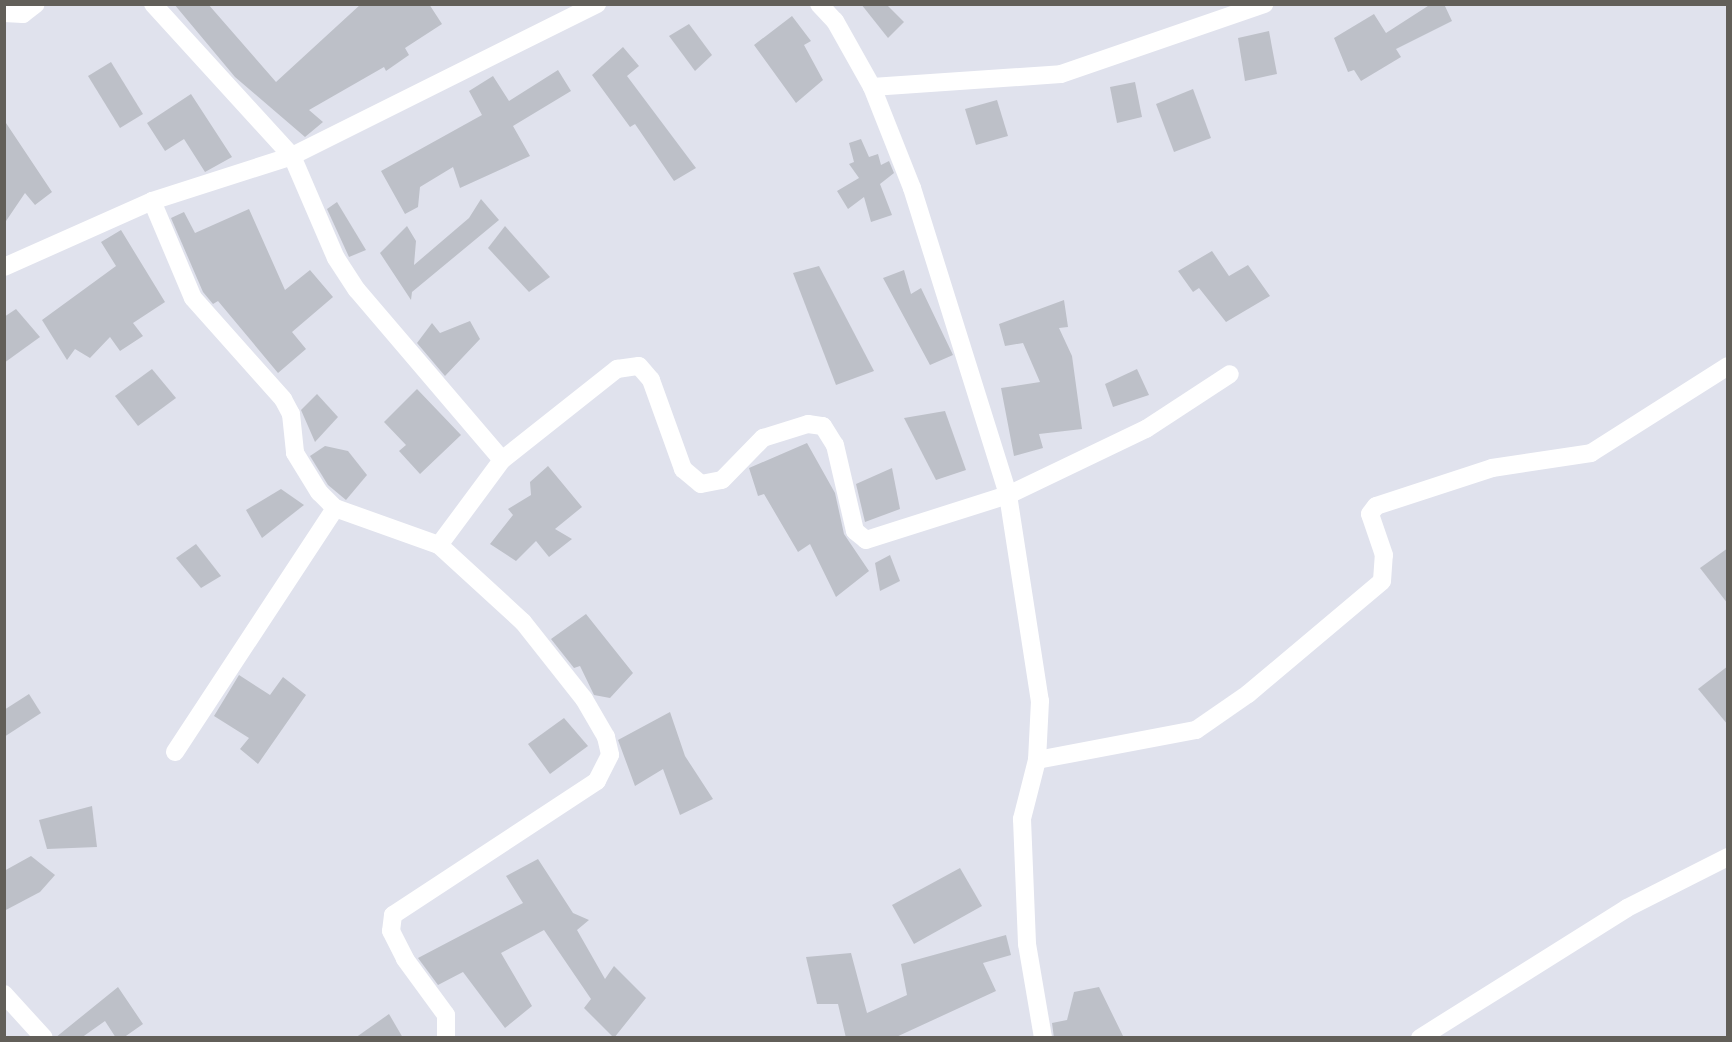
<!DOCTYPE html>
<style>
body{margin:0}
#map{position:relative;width:1732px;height:1042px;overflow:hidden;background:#e0e2ed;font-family:"Source Sans 3",sans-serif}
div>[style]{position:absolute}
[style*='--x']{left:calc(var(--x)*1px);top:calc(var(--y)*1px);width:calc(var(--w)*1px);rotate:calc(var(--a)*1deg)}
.building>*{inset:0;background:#bdc0c8}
.street>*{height:18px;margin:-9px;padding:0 9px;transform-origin:9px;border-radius:9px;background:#fff}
.secondary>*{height:18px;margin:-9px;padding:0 9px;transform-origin:9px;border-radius:9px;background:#fff}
span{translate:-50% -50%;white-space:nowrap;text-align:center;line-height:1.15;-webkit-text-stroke:4.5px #fff;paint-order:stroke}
.frame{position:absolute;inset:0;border:6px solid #625f59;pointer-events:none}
</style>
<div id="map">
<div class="building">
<div style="clip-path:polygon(174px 4px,208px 4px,276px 82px,361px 4px,429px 4px,442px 24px,405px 48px,409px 55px,386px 71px,384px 67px,309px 110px,323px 122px,305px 137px,235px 77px)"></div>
<div style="clip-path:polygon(861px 4px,886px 4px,904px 22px,888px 38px)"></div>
<div style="clip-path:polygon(1431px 4px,1444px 4px,1452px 21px,1396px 49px,1401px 57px,1361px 81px,1354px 70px,1348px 72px,1334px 38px,1374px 14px,1386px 33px)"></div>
<div style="clip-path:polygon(792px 16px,811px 41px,804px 45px,823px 80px,796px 103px,754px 45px)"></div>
<div style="clip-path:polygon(689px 24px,712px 55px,695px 71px,669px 36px)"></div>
<div style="clip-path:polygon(1269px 31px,1277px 74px,1245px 81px,1238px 38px)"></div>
<div style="clip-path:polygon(623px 47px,639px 66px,627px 76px,696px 168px,674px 181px,635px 124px,630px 127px,592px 75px)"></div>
<div style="clip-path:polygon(111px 62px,143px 114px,120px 128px,88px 76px)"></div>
<div style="clip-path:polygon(558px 70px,571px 91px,513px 126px,530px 156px,460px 188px,453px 167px,420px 187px,418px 207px,405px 214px,381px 171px,482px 115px,469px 91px,493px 76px,509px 101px)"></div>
<div style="clip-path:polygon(1135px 82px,1142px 117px,1117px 123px,1110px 87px)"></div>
<div style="clip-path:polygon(1193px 89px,1211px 138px,1174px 152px,1156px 104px)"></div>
<div style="clip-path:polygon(191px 94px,232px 157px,205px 172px,184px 139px,165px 151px,147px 123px)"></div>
<div style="clip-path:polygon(997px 100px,1008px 136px,976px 145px,965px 109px)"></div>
<div style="clip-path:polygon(4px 120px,52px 192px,35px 205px,25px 193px,4px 224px)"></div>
<div style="clip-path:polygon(861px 139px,869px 157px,878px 154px,881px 165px,889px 161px,894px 173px,880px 184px,892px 215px,871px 222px,864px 197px,848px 209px,837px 191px,859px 178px,849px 164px,854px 162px,849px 143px)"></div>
<div style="clip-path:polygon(481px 199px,499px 220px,412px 292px,411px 300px,380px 253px,407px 226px,416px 241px,414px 265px,469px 218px)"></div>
<div style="clip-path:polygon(337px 202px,366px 250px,349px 257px,327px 209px)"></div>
<div style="clip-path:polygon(249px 209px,285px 290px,310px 270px,333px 297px,292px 332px,306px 349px,278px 373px,218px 301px,213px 304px,203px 292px,171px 218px,184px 212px,195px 233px)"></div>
<div style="clip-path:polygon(505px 226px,550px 277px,529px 292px,488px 248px)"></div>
<div style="clip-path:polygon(121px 230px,165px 302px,133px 323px,143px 336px,120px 351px,110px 337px,90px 358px,75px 349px,67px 360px,42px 320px,116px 266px,101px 242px)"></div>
<div style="clip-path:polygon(1212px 251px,1229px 276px,1248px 265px,1270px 296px,1226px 322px,1199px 288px,1193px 292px,1178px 271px)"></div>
<div style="clip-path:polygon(819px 266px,874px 371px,836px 385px,793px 273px)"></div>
<div style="clip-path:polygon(904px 270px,911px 294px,921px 288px,953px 355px,930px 365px,883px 278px)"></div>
<div style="clip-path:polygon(1064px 300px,1068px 327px,1059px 328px,1072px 356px,1082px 429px,1039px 434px,1043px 448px,1014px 456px,1001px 388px,1040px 382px,1023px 343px,1005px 346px,999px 324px)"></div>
<div style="clip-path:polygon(16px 309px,40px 337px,4px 363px,4px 317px)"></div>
<div style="clip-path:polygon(470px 321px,480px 339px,445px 376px,417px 343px,432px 323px,440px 333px)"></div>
<div style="clip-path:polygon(152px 369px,176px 398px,138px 426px,115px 396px)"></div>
<div style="clip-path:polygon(1137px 369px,1149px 395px,1113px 407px,1105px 384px)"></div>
<div style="clip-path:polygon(417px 389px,461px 435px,420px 474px,399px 451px,406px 445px,384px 422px)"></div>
<div style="clip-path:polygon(317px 394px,338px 417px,315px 442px,301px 410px)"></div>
<div style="clip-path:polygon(945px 411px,966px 470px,936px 480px,904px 418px)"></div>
<div style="clip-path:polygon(807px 443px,835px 493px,844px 534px,869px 571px,836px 597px,810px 544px,798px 552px,764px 494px,758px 496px,749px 468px)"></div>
<div style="clip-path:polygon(325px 446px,348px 451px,367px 475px,346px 500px,328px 485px,310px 456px)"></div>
<div style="clip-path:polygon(548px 466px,582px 507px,555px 529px,572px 539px,549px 557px,536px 541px,516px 561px,490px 544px,513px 515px,508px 509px,531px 495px,530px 482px)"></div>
<div style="clip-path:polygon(892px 468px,900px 509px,865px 522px,856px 484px)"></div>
<div style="clip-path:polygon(281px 489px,304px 505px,262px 538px,246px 510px)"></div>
<div style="clip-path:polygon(196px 544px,221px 576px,201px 588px,176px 558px)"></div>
<div style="clip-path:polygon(1728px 548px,1728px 604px,1700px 568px)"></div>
<div style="clip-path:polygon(890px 555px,900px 581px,880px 591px,875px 563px)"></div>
<div style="clip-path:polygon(586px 614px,633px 673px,610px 698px,594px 695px,580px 666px,574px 668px,551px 639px)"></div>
<div style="clip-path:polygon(1728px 666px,1728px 725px,1698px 689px)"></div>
<div style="clip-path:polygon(239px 675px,270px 695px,283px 677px,306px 695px,258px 764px,240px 749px,249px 738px,214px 716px)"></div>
<div style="clip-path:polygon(29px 694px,41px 713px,4px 737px,4px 710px)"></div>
<div style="clip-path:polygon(670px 712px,685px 756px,713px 799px,680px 815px,663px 769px,635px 786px,618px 740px)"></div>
<div style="clip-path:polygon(564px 718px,588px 746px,550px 774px,528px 744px)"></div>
<div style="clip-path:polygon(92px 806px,97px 847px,47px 849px,39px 820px)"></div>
<div style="clip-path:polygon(31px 856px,55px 875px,40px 892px,4px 911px,4px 871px)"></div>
<div style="clip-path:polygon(538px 859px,573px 913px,589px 920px,577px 930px,605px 979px,614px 966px,646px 998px,614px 1038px,584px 1008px,591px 999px,544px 930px,501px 953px,532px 1006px,505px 1028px,463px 972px,438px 985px,418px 958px,523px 903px,506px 876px)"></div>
<div style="clip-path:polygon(960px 868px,982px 906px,914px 944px,892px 905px)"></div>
<div style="clip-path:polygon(1006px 935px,1011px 955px,983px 963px,996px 991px,894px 1038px,846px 1038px,838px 1004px,817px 1004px,806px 957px,851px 953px,867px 1013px,907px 995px,901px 964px)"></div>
<div style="clip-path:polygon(118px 987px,143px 1024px,123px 1038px,116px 1038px,105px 1021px,81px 1038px,55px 1038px)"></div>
<div style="clip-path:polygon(1099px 987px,1124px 1038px,1054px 1038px,1052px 1023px,1067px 1020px,1074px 992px)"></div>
<div style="clip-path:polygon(389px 1014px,403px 1038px,355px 1038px)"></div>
</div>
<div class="street">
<div style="--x:153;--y:4;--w:206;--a:47.6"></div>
<div style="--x:292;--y:156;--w:111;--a:66.7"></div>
<div style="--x:336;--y:258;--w:38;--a:57"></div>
<div style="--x:357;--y:290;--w:223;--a:49.5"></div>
<div style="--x:502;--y:460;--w:106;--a:126.5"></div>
<div style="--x:4;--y:13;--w:19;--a:3"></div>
<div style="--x:23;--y:14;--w:16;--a:-38"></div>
<div style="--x:872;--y:87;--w:189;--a:-3.9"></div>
<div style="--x:1061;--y:74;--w:215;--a:-19"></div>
<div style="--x:152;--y:201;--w:105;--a:67.1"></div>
<div style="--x:193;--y:298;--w:135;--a:48.3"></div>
<div style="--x:283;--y:399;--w:17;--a:62"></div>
<div style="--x:291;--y:414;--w:39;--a:84"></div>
<div style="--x:295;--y:453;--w:46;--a:58.4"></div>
<div style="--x:319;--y:492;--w:23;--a:45"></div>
<div style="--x:335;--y:508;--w:110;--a:19.6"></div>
<div style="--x:439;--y:545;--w:114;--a:42.5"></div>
<div style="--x:523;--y:622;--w:98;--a:51.6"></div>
<div style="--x:584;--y:699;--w:44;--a:59.9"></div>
<div style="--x:606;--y:737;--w:18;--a:77"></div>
<div style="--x:610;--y:755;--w:29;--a:117"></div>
<div style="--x:597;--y:781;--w:244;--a:146.7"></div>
<div style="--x:393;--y:915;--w:16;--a:97"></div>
<div style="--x:391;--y:931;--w:31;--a:63"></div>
<div style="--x:405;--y:959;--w:69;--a:53.8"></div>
<div style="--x:446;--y:1015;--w:23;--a:90"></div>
<div style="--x:4;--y:267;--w:162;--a:-24"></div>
<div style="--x:152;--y:201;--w:147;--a:-17.8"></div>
<div style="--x:292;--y:156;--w:341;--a:-26.5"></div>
<div style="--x:502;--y:460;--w:147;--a:-38.4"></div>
<div style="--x:617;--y:369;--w:22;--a:-8"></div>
<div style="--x:639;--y:366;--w:18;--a:49"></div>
<div style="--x:651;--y:380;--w:95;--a:70.2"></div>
<div style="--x:683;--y:469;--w:23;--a:40"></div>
<div style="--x:701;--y:484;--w:21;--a:-11"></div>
<div style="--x:722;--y:480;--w:59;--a:-45.7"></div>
<div style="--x:763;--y:438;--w:47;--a:-17.3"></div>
<div style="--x:808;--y:424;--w:15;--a:8"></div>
<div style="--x:823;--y:426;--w:22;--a:58"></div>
<div style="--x:835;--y:445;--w:88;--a:76.9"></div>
<div style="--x:855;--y:531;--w:14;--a:39"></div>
<div style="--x:866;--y:540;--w:149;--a:-17.6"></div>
<div style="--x:1008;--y:495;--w:153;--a:-25.6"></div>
<div style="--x:1146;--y:429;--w:100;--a:-33.2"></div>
<div style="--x:175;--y:752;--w:292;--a:-56.7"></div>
<div style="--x:1037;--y:760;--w:162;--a:-10.7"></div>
<div style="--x:1196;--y:730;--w:63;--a:-34.7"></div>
<div style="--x:1248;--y:694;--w:175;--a:-40.1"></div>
<div style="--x:1382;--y:581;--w:26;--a:-86"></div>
<div style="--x:1384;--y:555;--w:43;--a:-108.9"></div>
<div style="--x:1370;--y:514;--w:10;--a:-53"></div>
<div style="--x:1376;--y:506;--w:122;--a:-18.1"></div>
<div style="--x:1492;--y:468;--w:100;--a:-8.6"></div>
<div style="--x:1591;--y:453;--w:162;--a:-32.4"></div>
<div style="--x:4;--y:994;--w:59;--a:47.7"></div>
<div style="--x:1420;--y:1038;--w:244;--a:-32.1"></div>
<div style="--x:1627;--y:908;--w:113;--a:-26.8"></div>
</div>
<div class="secondary">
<div style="--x:819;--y:4;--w:23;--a:47"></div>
<div style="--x:835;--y:21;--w:76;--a:60.7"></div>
<div style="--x:872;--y:87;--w:109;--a:68.4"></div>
<div style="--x:912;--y:188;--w:322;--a:72.6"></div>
<div style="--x:1008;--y:495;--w:208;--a:81.2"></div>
<div style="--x:1040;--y:701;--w:59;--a:92.9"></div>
<div style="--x:1037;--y:760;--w:61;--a:104.3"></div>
<div style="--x:1022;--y:819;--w:125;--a:87.7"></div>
<div style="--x:1027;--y:944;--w:95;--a:80.3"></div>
</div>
<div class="frame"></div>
</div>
